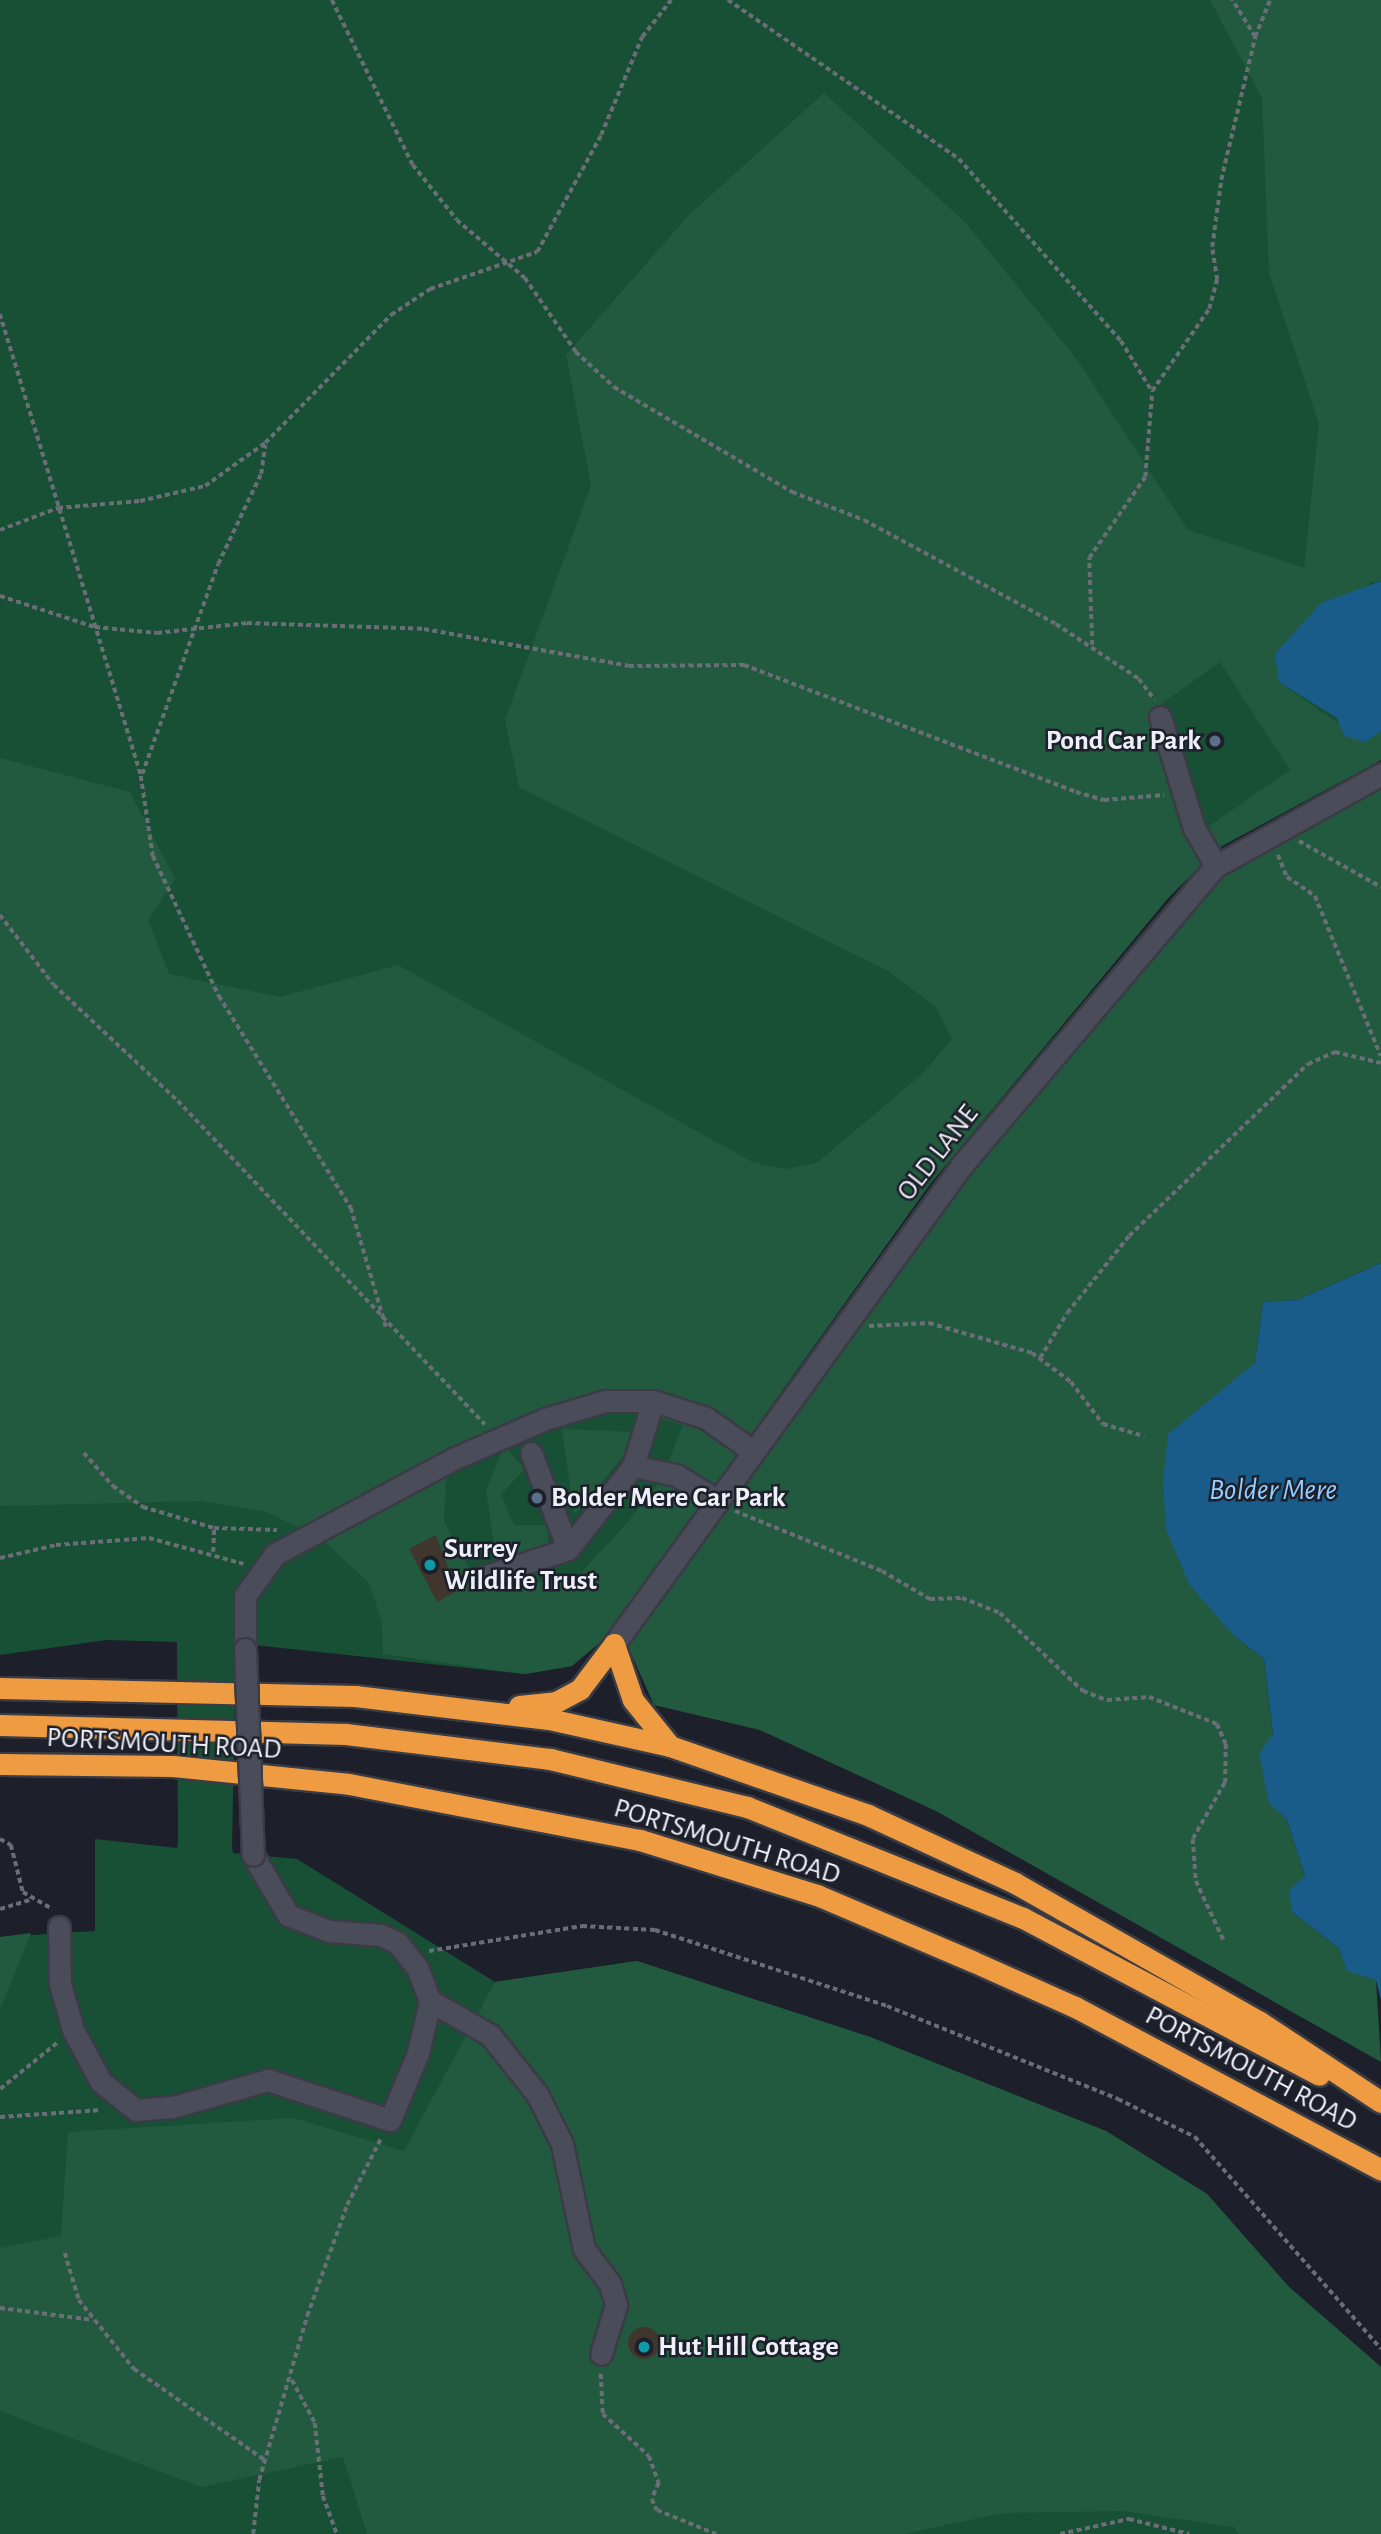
<!DOCTYPE html>
<style>
body{margin:0}
#map{position:relative;width:1381px;height:2534px;overflow:hidden;background:#1d202a;font-family:"Alegreya Sans",sans-serif}
div>[style]{position:absolute}
[style*='--x']{left:calc(var(--x)*1px);top:calc(var(--y)*1px);width:calc(var(--w)*1px);rotate:calc(var(--a)*1deg)}
.green>*{inset:0;background:#175035}
.forest>*{inset:0;background:#225a3f}
.water>*{inset:0;background:#195c8a}
.building>*{inset:0;background:#40362e}
.round{border-radius:50%}
.path>*{height:3.5px;margin-top:-1.75px;transform-origin:0;background:repeating-linear-gradient(90deg,#6b6e77 0 5px,transparent 0 8.5px)}
.roads{filter:drop-shadow(2px 0 #3a3c45) drop-shadow(-2px 0 #3a3c45) drop-shadow(0 2px #3a3c45) drop-shadow(0 -2px #3a3c45)}
.minor>*{height:21px;margin:-10.5px;padding:0 10.5px;transform-origin:10.5px;border-radius:10.5px;background:#4a4d59}
.highway>*{height:21px;margin:-10.5px;padding:0 10.5px;transform-origin:10.5px;border-radius:10.5px;background:#ef9b42}
.bridges{filter:drop-shadow(2px 0 #3a3c45) drop-shadow(-2px 0 #3a3c45) drop-shadow(0 2px #3a3c45) drop-shadow(0 -2px #3a3c45)}
.minor-bridge>*{height:21px;margin:-10.5px;padding:0 10.5px;transform-origin:10.5px;border-radius:10.5px;background:#4a4d59}
.dots>*{width:19px;height:19px;translate:-50% -50%;box-sizing:border-box;border:4px solid #1d202a;border-radius:50%}
span{translate:-50% -50%;white-space:nowrap;text-align:center;line-height:1.15;-webkit-text-stroke:5px #1d202a;paint-order:stroke}
.poi-label{font-size:28px;color:#eef0f8;font-weight:700}
.right{translate:-100% -50%;text-align:right}
.left{translate:0 -50%;text-align:left}
.street-label{font-size:28px;color:#eef0f8}
.water-label{font-size:30px;color:#92ceff;font-style:italic}
</style>
<div id="map">
<div class="green">
<div style="clip-path:polygon(0 0,1381px 0,1381px 760px,1220px 847px,1169px 897px,930px 1184px,605px 1638px,572px 1666px,525px 1674px,236px 1643px,232px 1846px,233px 1853px,297px 1859px,495px 1982px,637px 1961px,870px 2037px,1106px 2131px,1207px 2194px,1288px 2286px,1381px 2367px,1381px 2534px,0 2534px,0 1937px,95px 1931px,95px 1839px,177px 1848px,178px 1842px,177px 1642px,107px 1640px,0 1655px)"></div>
</div>
<div class="forest">
<div style="clip-path:polygon(evenodd,1210px 0,1381px 0,1381px 581px,1371px 582px,1279px 682px,1365px 742px,1381px 731px,1381px 760px,1220px 847px,1169px 897px,930px 1184px,605px 1638px,572px 1666px,525px 1674px,383px 1654px,382px 1622px,369px 1583px,321px 1538px,264px 1511px,202px 1501px,0 1506px,0 758px,130px 792px,175px 879px,148px 920px,169px 974px,280px 997px,398px 965px,754px 1163px,787px 1169px,818px 1162px,922px 1074px,952px 1039px,935px 1006px,888px 971px,519px 787px,505px 720px,591px 485px,566px 355px,689px 215px,824px 93px,966px 223px,1078px 361px,1188px 530px,1304px 568px,1319px 424px,1269px 273px,1262px 98px,1210px 0,1220px 662px,1290px 770px,1189px 840px,1149px 713px,1220px 662px,1210px 0,638px 1413px,683px 1425px,661px 1480px,627px 1523px,577px 1577px,481px 1590px,444px 1522px,446px 1473px,545px 1427px,588px 1414px,638px 1413px)"></div>
<div style="clip-path:polygon(1381px 783px,1381px 1263px,1297px 1300px,1263px 1302px,1255px 1363px,1235px 1382px,1234px 1636px,1264px 1659px,1273px 1734px,1269px 1802px,1287px 1820px,1305px 1876px,1292px 1912px,1339px 1948px,1347px 1970px,1376px 1980px,1381px 2062px,936px 1811px,760px 1730px,654px 1705px,627px 1644px,951px 1195px,1199px 899px,1240px 860px)"></div>
<div style="clip-path:polygon(562px 1429px,633px 1432px,635px 1442px,574px 1515px)"></div>
<div style="clip-path:polygon(504px 1446px,525px 1469px,501px 1494px,514px 1525px,548px 1525px,548px 1554px,496px 1558px,486px 1490px)"></div>
<div style="clip-path:polygon(31px 1933px,0 2009px,0 1937px)"></div>
<div style="clip-path:polygon(637px 1961px,870px 2037px,1106px 2131px,1207px 2194px,1288px 2286px,1381px 2367px,1381px 2534px,1239px 2534px,1234px 2527px,1123px 2511px,1003px 2513px,904px 2534px,367px 2534px,343px 2457px,201px 2487px,0 2411px,0 2248px,61px 2236px,68px 2132px,294px 2118px,404px 2151px,495px 1982px)"></div>
</div>
<div class="water">
<div style="clip-path:polygon(1381px 581px,1381px 731px,1365px 742px,1344px 736px,1337px 718px,1279px 682px,1275px 654px,1321px 603px)"></div>
<div style="clip-path:polygon(1381px 1263px,1381px 2000px,1376px 1980px,1347px 1971px,1339px 1948px,1292px 1912px,1289px 1890px,1305px 1876px,1287px 1820px,1269px 1803px,1259px 1754px,1273px 1734px,1264px 1659px,1234px 1636px,1189px 1584px,1166px 1529px,1163px 1480px,1168px 1434px,1255px 1363px,1263px 1302px,1297px 1300px)"></div>
</div>
<div class="building">
<div style="clip-path:polygon(436px 1535px,457px 1591px,437px 1602px,409px 1549px)"></div>
<div class="round" style="left:628px;top:2327px;width:32px;height:32px"></div>
</div>
<div class="path">
<div style="--x:332;--y:0;--w:184;--a:63.9"></div>
<div style="--x:413;--y:165;--w:70;--a:51.3"></div>
<div style="--x:457;--y:220;--w:89;--a:40.5"></div>
<div style="--x:525;--y:278;--w:90;--a:55.4"></div>
<div style="--x:576;--y:352;--w:52;--a:42.6"></div>
<div style="--x:614;--y:387;--w:207;--a:30.5"></div>
<div style="--x:792;--y:492;--w:77;--a:21.3"></div>
<div style="--x:864;--y:520;--w:218;--a:28.4"></div>
<div style="--x:1056;--y:624;--w:100;--a:33.5"></div>
<div style="--x:1139;--y:679;--w:26;--a:53"></div>
<div style="--x:728;--y:0;--w:280;--a:34.5"></div>
<div style="--x:959;--y:159;--w:244;--a:48.3"></div>
<div style="--x:1121;--y:341;--w:59;--a:58.2"></div>
<div style="--x:1255;--y:37;--w:40;--a:-68"></div>
<div style="--x:0;--y:314;--w:483;--a:73"></div>
<div style="--x:141;--y:776;--w:81;--a:81.5"></div>
<div style="--x:153;--y:856;--w:155;--a:64.8"></div>
<div style="--x:219;--y:996;--w:250;--a:58.1"></div>
<div style="--x:351;--y:1208;--w:124;--a:73.6"></div>
<div style="--x:0;--y:530;--w:62;--a:-20.8"></div>
<div style="--x:58;--y:508;--w:82;--a:-4.9"></div>
<div style="--x:140;--y:501;--w:67;--a:-13"></div>
<div style="--x:205;--y:486;--w:74;--a:-35.6"></div>
<div style="--x:265;--y:443;--w:180;--a:-45.5"></div>
<div style="--x:391;--y:315;--w:47;--a:-33.7"></div>
<div style="--x:430;--y:289;--w:113;--a:-19.1"></div>
<div style="--x:537;--y:252;--w:133;--a:-61.3"></div>
<div style="--x:601;--y:135;--w:106;--a:-67.3"></div>
<div style="--x:642;--y:37;--w:47;--a:-51.9"></div>
<div style="--x:0;--y:596;--w:100;--a:18.1"></div>
<div style="--x:95;--y:627;--w:62;--a:5.5"></div>
<div style="--x:157;--y:633;--w:91;--a:-6.3"></div>
<div style="--x:247;--y:623;--w:177;--a:1.9"></div>
<div style="--x:424;--y:629;--w:208;--a:10.2"></div>
<div style="--x:629;--y:666;--w:115;--a:-0.5"></div>
<div style="--x:744;--y:665;--w:355;--a:20.9"></div>
<div style="--x:1076;--y:792;--w:29;--a:16"></div>
<div style="--x:1104;--y:800;--w:60;--a:-4.8"></div>
<div style="--x:1092;--y:645;--w:87;--a:-92"></div>
<div style="--x:1089;--y:558;--w:98;--a:-55.3"></div>
<div style="--x:1145;--y:477;--w:86;--a:-85.3"></div>
<div style="--x:1152;--y:391;--w:100;--a:-55.2"></div>
<div style="--x:1209;--y:309;--w:30;--a:-75"></div>
<div style="--x:1217;--y:280;--w:33;--a:-99"></div>
<div style="--x:1212;--y:247;--w:68;--a:-82.3"></div>
<div style="--x:1221;--y:180;--w:147;--a:-76.6"></div>
<div style="--x:1255;--y:37;--w:44;--a:-121.9"></div>
<div style="--x:142;--y:774;--w:223;--a:-70.1"></div>
<div style="--x:218;--y:564;--w:100;--a:-64.5"></div>
<div style="--x:261;--y:474;--w:29;--a:-82"></div>
<div style="--x:1299;--y:841;--w:94;--a:29.3"></div>
<div style="--x:1278;--y:855;--w:24;--a:68"></div>
<div style="--x:1287;--y:877;--w:34;--a:34"></div>
<div style="--x:1315;--y:896;--w:173;--a:67.6"></div>
<div style="--x:0;--y:915;--w:88;--a:52.4"></div>
<div style="--x:54;--y:985;--w:170;--a:43.1"></div>
<div style="--x:178;--y:1101;--w:446;--a:46.5"></div>
<div style="--x:869;--y:1326;--w:60;--a:-2.9"></div>
<div style="--x:929;--y:1323;--w:107;--a:16.2"></div>
<div style="--x:1032;--y:1353;--w:49;--a:36.6"></div>
<div style="--x:1071;--y:1382;--w:53;--a:52.7"></div>
<div style="--x:1103;--y:1424;--w:43;--a:16.3"></div>
<div style="--x:1040;--y:1358;--w:52;--a:-59"></div>
<div style="--x:1067;--y:1313;--w:99;--a:-51.2"></div>
<div style="--x:1129;--y:1236;--w:248;--a:-43.9"></div>
<div style="--x:1308;--y:1064;--w:30;--a:-24"></div>
<div style="--x:1335;--y:1052;--w:47;--a:13.4"></div>
<div style="--x:84;--y:1453;--w:44;--a:48.7"></div>
<div style="--x:113;--y:1486;--w:37;--a:35"></div>
<div style="--x:143;--y:1507;--w:74;--a:16.5"></div>
<div style="--x:214;--y:1528;--w:63;--a:1.8"></div>
<div style="--x:735;--y:1511;--w:159;--a:22.2"></div>
<div style="--x:882;--y:1571;--w:56;--a:30.3"></div>
<div style="--x:930;--y:1599;--w:32;--a:-2"></div>
<div style="--x:962;--y:1598;--w:41;--a:21.5"></div>
<div style="--x:1000;--y:1613;--w:114;--a:43.2"></div>
<div style="--x:1083;--y:1691;--w:26;--a:21"></div>
<div style="--x:1107;--y:1700;--w:42;--a:-4.1"></div>
<div style="--x:1149;--y:1697;--w:73;--a:21.7"></div>
<div style="--x:1217;--y:1724;--w:22;--a:66"></div>
<div style="--x:1226;--y:1744;--w:39;--a:91"></div>
<div style="--x:1225;--y:1783;--w:64;--a:119.7"></div>
<div style="--x:1193;--y:1839;--w:42;--a:85.9"></div>
<div style="--x:1196;--y:1881;--w:66;--a:65"></div>
<div style="--x:213;--y:1552;--w:24;--a:-88"></div>
<div style="--x:0;--y:1558;--w:57;--a:-13.1"></div>
<div style="--x:56;--y:1545;--w:93;--a:-4.3"></div>
<div style="--x:149;--y:1538;--w:98;--a:15.3"></div>
<div style="--x:0;--y:1839;--w:13;--a:29"></div>
<div style="--x:11;--y:1845;--w:49;--a:75.7"></div>
<div style="--x:23;--y:1892;--w:34;--a:30"></div>
<div style="--x:0;--y:1909;--w:34;--a:-17"></div>
<div style="--x:429;--y:1951;--w:155;--a:-9.3"></div>
<div style="--x:582;--y:1926;--w:73;--a:3.1"></div>
<div style="--x:655;--y:1930;--w:244;--a:18.1"></div>
<div style="--x:887;--y:2006;--w:249;--a:21.9"></div>
<div style="--x:1118;--y:2099;--w:86;--a:26.3"></div>
<div style="--x:1195;--y:2137;--w:282;--a:48.7"></div>
<div style="--x:0;--y:2089;--w:75;--a:-39"></div>
<div style="--x:0;--y:2117;--w:102;--a:-3.9"></div>
<div style="--x:65;--y:2253;--w:49;--a:73.4"></div>
<div style="--x:79;--y:2300;--w:88;--a:51.4"></div>
<div style="--x:134;--y:2369;--w:160;--a:34.8"></div>
<div style="--x:0;--y:2308;--w:94;--a:7.4"></div>
<div style="--x:601;--y:2374;--w:40;--a:87.1"></div>
<div style="--x:603;--y:2414;--w:62;--a:42.4"></div>
<div style="--x:649;--y:2456;--w:29;--a:70"></div>
<div style="--x:659;--y:2483;--w:17;--a:114"></div>
<div style="--x:652;--y:2499;--w:12;--a:66"></div>
<div style="--x:657;--y:2510;--w:64;--a:22.1"></div>
<div style="--x:292;--y:2380;--w:49;--a:61.9"></div>
<div style="--x:315;--y:2423;--w:73;--a:83.7"></div>
<div style="--x:323;--y:2496;--w:40;--a:69.8"></div>
<div style="--x:253;--y:2534;--w:54;--a:-83.7"></div>
<div style="--x:259;--y:2480;--w:171;--a:-73.7"></div>
<div style="--x:307;--y:2316;--w:118;--a:-70.2"></div>
<div style="--x:347;--y:2205;--w:75;--a:-63.1"></div>
<div style="--x:1060;--y:2534;--w:71;--a:-12.3"></div>
<div style="--x:1129;--y:2519;--w:62;--a:14"></div>
</div>
<div class="roads">
<div class="minor">
<div style="--x:1160;--y:717;--w:116;--a:73"></div>
<div style="--x:1194;--y:828;--w:44;--a:59.9"></div>
<div style="--x:531;--y:1453;--w:103;--a:68.9"></div>
<div style="--x:633;--y:1466;--w:44;--a:11.8"></div>
<div style="--x:676;--y:1475;--w:46;--a:31.6"></div>
<div style="--x:483;--y:1577;--w:89;--a:-18.2"></div>
<div style="--x:568;--y:1549;--w:105;--a:-51.9"></div>
<div style="--x:633;--y:1466;--w:68;--a:-72.9"></div>
<div style="--x:614;--y:1644;--w:592;--a:-54"></div>
<div style="--x:962;--y:1165;--w:392;--a:-49.7"></div>
<div style="--x:1216;--y:866;--w:189;--a:-29.1"></div>
<div style="--x:245;--y:1649;--w:53;--a:-90"></div>
<div style="--x:245;--y:1596;--w:52;--a:-54.5"></div>
<div style="--x:275;--y:1554;--w:202;--a:-28.1"></div>
<div style="--x:453;--y:1459;--w:100;--a:-23.5"></div>
<div style="--x:545;--y:1419;--w:63;--a:-16.7"></div>
<div style="--x:605;--y:1401;--w:48;--a:0"></div>
<div style="--x:653;--y:1401;--w:56;--a:17.8"></div>
<div style="--x:706;--y:1418;--w:54;--a:35.2"></div>
<div style="--x:59;--y:1927;--w:57;--a:89"></div>
<div style="--x:60;--y:1984;--w:48;--a:74.2"></div>
<div style="--x:73;--y:2030;--w:59;--a:61.7"></div>
<div style="--x:101;--y:2082;--w:45;--a:38.7"></div>
<div style="--x:136;--y:2110;--w:37;--a:-5"></div>
<div style="--x:173;--y:2107;--w:99;--a:-15.9"></div>
<div style="--x:268;--y:2080;--w:128;--a:18.2"></div>
<div style="--x:390;--y:2120;--w:73;--a:-67.3"></div>
<div style="--x:418;--y:2053;--w:53;--a:-77"></div>
<div style="--x:430;--y:2001;--w:34;--a:-111"></div>
<div style="--x:418;--y:1969;--w:33;--a:-128"></div>
<div style="--x:398;--y:1943;--w:19;--a:-155"></div>
<div style="--x:381;--y:1935;--w:52;--a:-175.6"></div>
<div style="--x:329;--y:1931;--w:44;--a:-158.7"></div>
<div style="--x:288;--y:1915;--w:69;--a:-120.3"></div>
<div style="--x:430;--y:2001;--w:69;--a:29.5"></div>
<div style="--x:490;--y:2035;--w:75;--a:51.5"></div>
<div style="--x:537;--y:2094;--w:56;--a:63.4"></div>
<div style="--x:562;--y:2144;--w:107;--a:78.2"></div>
<div style="--x:584;--y:2249;--w:44;--a:53.4"></div>
<div style="--x:610;--y:2284;--w:22;--a:74"></div>
<div style="--x:616;--y:2305;--w:51;--a:107"></div>
</div>
<div class="highway">
<div style="--x:614;--y:1644;--w:59;--a:71.3"></div>
<div style="--x:633;--y:1700;--w:59;--a:51.2"></div>
<div style="--x:0;--y:1688;--w:355;--a:1.3"></div>
<div style="--x:355;--y:1696;--w:195;--a:6.8"></div>
<div style="--x:549;--y:1719;--w:124;--a:12.6"></div>
<div style="--x:670;--y:1746;--w:210;--a:19.2"></div>
<div style="--x:868;--y:1815;--w:162;--a:24.8"></div>
<div style="--x:1015;--y:1883;--w:282;--a:29.6"></div>
<div style="--x:1260;--y:2022;--w:145;--a:33.5"></div>
<div style="--x:519;--y:1706;--w:37;--a:-6"></div>
<div style="--x:556;--y:1702;--w:27;--a:-28"></div>
<div style="--x:580;--y:1689;--w:56;--a:-52.9"></div>
<div style="--x:0;--y:1725;--w:346;--a:1.5"></div>
<div style="--x:346;--y:1734;--w:206;--a:7"></div>
<div style="--x:550;--y:1759;--w:203;--a:13.7"></div>
<div style="--x:747;--y:1807;--w:297;--a:21.9"></div>
<div style="--x:1023;--y:1918;--w:335;--a:27.9"></div>
<div style="--x:0;--y:1764;--w:173;--a:0.7"></div>
<div style="--x:173;--y:1766;--w:177;--a:5.8"></div>
<div style="--x:349;--y:1784;--w:296;--a:10.9"></div>
<div style="--x:640;--y:1840;--w:185;--a:17.3"></div>
<div style="--x:817;--y:1895;--w:168;--a:23.1"></div>
<div style="--x:972;--y:1961;--w:113;--a:24.1"></div>
<div style="--x:1075;--y:2007;--w:347;--a:28"></div>
</div>
</div>
<div class="bridges">
<div class="minor-bridge">
<div style="--x:245;--y:1649;--w:206;--a:87.8"></div>
</div>
</div>
<div class="dots">
<div style="left:1215px;top:741px;background:#5c6f8a"></div>
<div style="left:537px;top:1498px;background:#5c6f8a"></div>
<div style="left:430px;top:1565px;background:#0f9aa8"></div>
<div style="left:644px;top:2347px;background:#0f9aa8"></div>
</div>
<div class="poi-label">
<span class="right" style="left:1201px;top:741px">Pond Car Park</span>
<span class="left" style="left:551px;top:1498px">Bolder Mere Car Park</span>
<span class="left" style="left:444px;top:1565px">Surrey<br>Wildlife Trust</span>
<span class="left" style="left:658px;top:2347px">Hut Hill Cottage</span>
</div>
<div class="street-label">
<span style="left:938px;top:1153px;rotate:-52deg">OLD LANE</span>
<span style="left:164px;top:1744px;rotate:3deg">PORTSMOUTH ROAD</span>
<span style="left:727px;top:1842px;rotate:17deg">PORTSMOUTH ROAD</span>
<span style="left:1251px;top:2069px;rotate:28deg">PORTSMOUTH ROAD</span>
</div>
<div class="water-label">
<span style="left:1273px;top:1490px">Bolder Mere</span>
</div>
</div>
